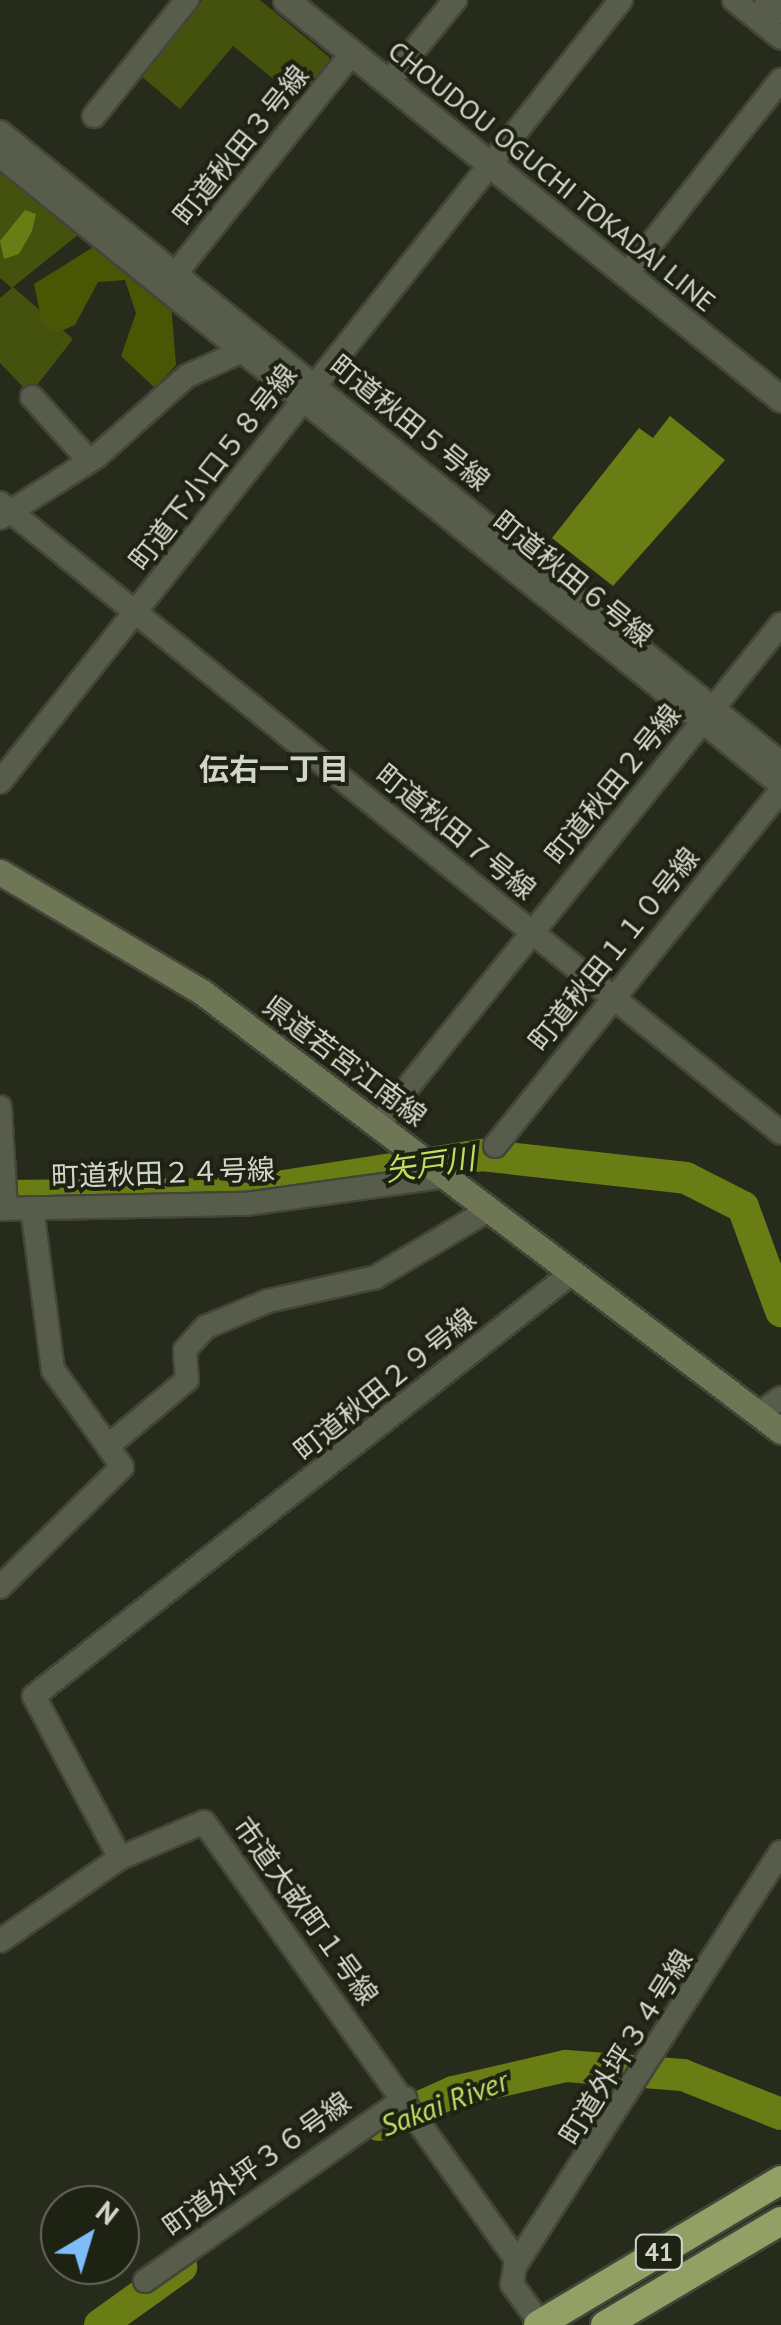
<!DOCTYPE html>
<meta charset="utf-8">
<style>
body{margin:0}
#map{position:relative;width:781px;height:2325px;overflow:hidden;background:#272b1b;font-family:"PT Sans","Noto Sans JP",sans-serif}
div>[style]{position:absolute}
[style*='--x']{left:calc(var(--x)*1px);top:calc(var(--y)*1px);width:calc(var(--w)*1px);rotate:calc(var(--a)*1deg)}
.green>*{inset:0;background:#45520d}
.forest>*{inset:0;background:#495705}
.water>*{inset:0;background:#6a7d15}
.river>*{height:32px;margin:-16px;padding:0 16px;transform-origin:16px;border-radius:16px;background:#6a7d15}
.roads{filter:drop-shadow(2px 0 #424638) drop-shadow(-2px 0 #424638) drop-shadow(0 2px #424638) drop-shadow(0 -2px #424638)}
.minor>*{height:22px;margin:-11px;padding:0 11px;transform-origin:11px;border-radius:11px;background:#585d4b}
.tertiary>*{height:25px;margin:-12.5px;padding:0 12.5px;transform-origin:12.5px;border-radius:12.5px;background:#585d4b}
.secondary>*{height:25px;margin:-12.5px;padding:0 12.5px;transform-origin:12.5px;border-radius:12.5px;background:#6e7655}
.trunk>*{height:28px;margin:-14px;padding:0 14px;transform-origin:14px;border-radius:14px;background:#92a066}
span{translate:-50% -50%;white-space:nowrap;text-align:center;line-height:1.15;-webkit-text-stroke:8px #1e2212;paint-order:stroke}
.shield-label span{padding:2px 8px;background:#1e2212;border:2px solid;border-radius:8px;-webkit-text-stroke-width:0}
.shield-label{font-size:25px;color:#d2d5cb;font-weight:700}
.street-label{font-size:28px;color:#d2d5cb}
.neighbourhood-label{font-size:30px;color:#d2d5cb;font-weight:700}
.water-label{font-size:30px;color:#c3de61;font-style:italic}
.north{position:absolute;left:40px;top:2185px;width:100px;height:100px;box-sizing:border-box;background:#1e2212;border:2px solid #666a5c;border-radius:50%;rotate:38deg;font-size:28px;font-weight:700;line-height:40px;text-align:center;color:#d2d5cb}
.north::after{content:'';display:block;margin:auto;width:35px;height:45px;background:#7ebdf9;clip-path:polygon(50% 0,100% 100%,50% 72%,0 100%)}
</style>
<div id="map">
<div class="green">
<div style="clip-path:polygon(202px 0,260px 0,329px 57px,330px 70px,304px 104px,233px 46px,180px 109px,141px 76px)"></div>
<div style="clip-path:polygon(0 162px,84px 230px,13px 287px,73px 339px,30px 394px,0 363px,0 298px,12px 288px,0 278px)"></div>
</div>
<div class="forest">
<div style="clip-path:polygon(103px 241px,170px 292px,176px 365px,155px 388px,121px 356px,136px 313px,125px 280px,98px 282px,75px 325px,56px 333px,42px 323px,34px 284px)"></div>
</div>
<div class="water">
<div style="clip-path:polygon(25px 210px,36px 214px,32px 231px,19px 254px,4px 259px,0 241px)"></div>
<div style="clip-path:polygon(670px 416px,725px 460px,613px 586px,552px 538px,639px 428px,653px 438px)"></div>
</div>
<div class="river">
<div style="--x:0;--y:1196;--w:233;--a:-0.5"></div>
<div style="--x:233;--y:1194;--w:251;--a:-8.9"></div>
<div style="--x:481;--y:1155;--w:206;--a:6.4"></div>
<div style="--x:686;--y:1178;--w:64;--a:27"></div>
<div style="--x:743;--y:1207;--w:111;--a:69.9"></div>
<div style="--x:379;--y:2125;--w:81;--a:-24"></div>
<div style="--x:453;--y:2092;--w:116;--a:-13"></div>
<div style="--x:566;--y:2066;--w:117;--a:4.4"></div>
<div style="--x:683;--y:2075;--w:105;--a:21.7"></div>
<div style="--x:100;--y:2325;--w:100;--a:-35.6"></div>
</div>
<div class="roads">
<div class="minor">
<div style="--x:734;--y:0;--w:60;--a:39"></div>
<div style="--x:766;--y:0;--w:19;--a:39"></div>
<div style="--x:388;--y:82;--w:106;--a:-50.7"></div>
<div style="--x:94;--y:116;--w:149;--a:-51.3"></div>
<div style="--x:0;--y:132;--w:1004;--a:38.94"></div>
<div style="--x:0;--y:156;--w:1003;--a:38.85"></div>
<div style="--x:176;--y:273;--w:282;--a:-51.3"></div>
<div style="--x:627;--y:274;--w:248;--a:-51.6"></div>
<div style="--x:32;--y:397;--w:79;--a:48.1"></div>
<div style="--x:0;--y:503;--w:1003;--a:38.89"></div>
<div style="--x:0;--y:518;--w:114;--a:-32.4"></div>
<div style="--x:96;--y:457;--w:122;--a:-41.7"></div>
<div style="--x:187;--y:376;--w:60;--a:-24.4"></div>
<div style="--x:0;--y:782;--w:999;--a:-51.55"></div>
<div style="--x:0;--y:1107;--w:102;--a:86.6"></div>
<div style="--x:379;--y:1123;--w:641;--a:-51.14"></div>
<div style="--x:495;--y:1146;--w:457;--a:-51.2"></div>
<div style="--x:32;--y:1208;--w:163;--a:82.6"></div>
<div style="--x:53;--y:1370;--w:94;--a:54.1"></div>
<div style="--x:0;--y:1209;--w:246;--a:-1.2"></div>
<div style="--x:246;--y:1204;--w:203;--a:-7.9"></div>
<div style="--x:759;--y:1414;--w:27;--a:-36"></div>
<div style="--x:0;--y:1587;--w:171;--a:-44.5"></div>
<div style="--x:122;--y:1467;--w:25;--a:-124"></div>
<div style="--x:108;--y:1446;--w:103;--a:-39.9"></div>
<div style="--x:187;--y:1380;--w:30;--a:-94"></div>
<div style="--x:185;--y:1350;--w:31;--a:-48"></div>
<div style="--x:206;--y:1327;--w:67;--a:-22.8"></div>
<div style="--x:268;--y:1301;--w:111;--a:-12.5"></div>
<div style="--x:376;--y:1277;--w:133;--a:-30.8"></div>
<div style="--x:120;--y:1858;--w:91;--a:-23.2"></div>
<div style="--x:204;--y:1822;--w:537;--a:54.47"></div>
<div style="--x:516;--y:2259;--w:25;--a:99"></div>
<div style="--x:512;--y:2284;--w:48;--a:54.3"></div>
<div style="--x:0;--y:1941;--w:146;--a:-34.7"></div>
<div style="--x:120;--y:1858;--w:183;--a:-118"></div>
<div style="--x:34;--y:1696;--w:686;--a:-38.19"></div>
<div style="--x:515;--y:2266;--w:492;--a:-57.3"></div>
<div style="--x:145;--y:2281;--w:318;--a:-35.1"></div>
</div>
<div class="tertiary">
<div style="--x:286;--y:0;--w:636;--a:38.87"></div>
</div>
<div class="secondary">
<div style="--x:0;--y:872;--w:235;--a:30.7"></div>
<div style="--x:202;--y:992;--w:727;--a:37.17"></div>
</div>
<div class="trunk">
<div style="--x:538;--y:2325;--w:283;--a:-30.8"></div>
<div style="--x:605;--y:2325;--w:204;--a:-30.6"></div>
</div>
</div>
<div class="shield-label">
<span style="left:659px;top:2252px">41</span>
</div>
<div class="street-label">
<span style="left:241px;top:145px;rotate:-51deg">町道秋田３号線</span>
<span style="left:552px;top:176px;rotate:39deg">CHOUDOU OGUCHI TOKADAI LINE</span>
<span style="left:410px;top:423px;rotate:39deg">町道秋田５号線</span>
<span style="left:213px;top:467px;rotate:-52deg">町道下小口５８号線</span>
<span style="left:573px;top:579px;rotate:39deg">町道秋田６号線</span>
<span style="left:613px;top:784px;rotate:-51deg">町道秋田２号線</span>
<span style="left:456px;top:832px;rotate:39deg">町道秋田７号線</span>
<span style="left:614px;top:949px;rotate:-51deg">町道秋田１１０号線</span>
<span style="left:345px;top:1061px;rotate:37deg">県道若宮江南線</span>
<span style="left:163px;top:1173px;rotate:-2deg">町道秋田２４号線</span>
<span style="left:385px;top:1384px;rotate:-39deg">町道秋田２９号線</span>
<span style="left:306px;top:1911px;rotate:54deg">市道大畝町１号線</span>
<span style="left:626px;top:2047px;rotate:-58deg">町道外坪３４号線</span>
<span style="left:257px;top:2164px;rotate:-36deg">町道外坪３６号線</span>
</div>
<div class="neighbourhood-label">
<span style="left:274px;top:769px">伝右一丁目</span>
</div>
<div class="water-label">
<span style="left:430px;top:1164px;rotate:-8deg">矢戸川</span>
<span style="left:444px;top:2103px;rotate:-21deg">Sakai River</span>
</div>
<div class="north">N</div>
</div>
